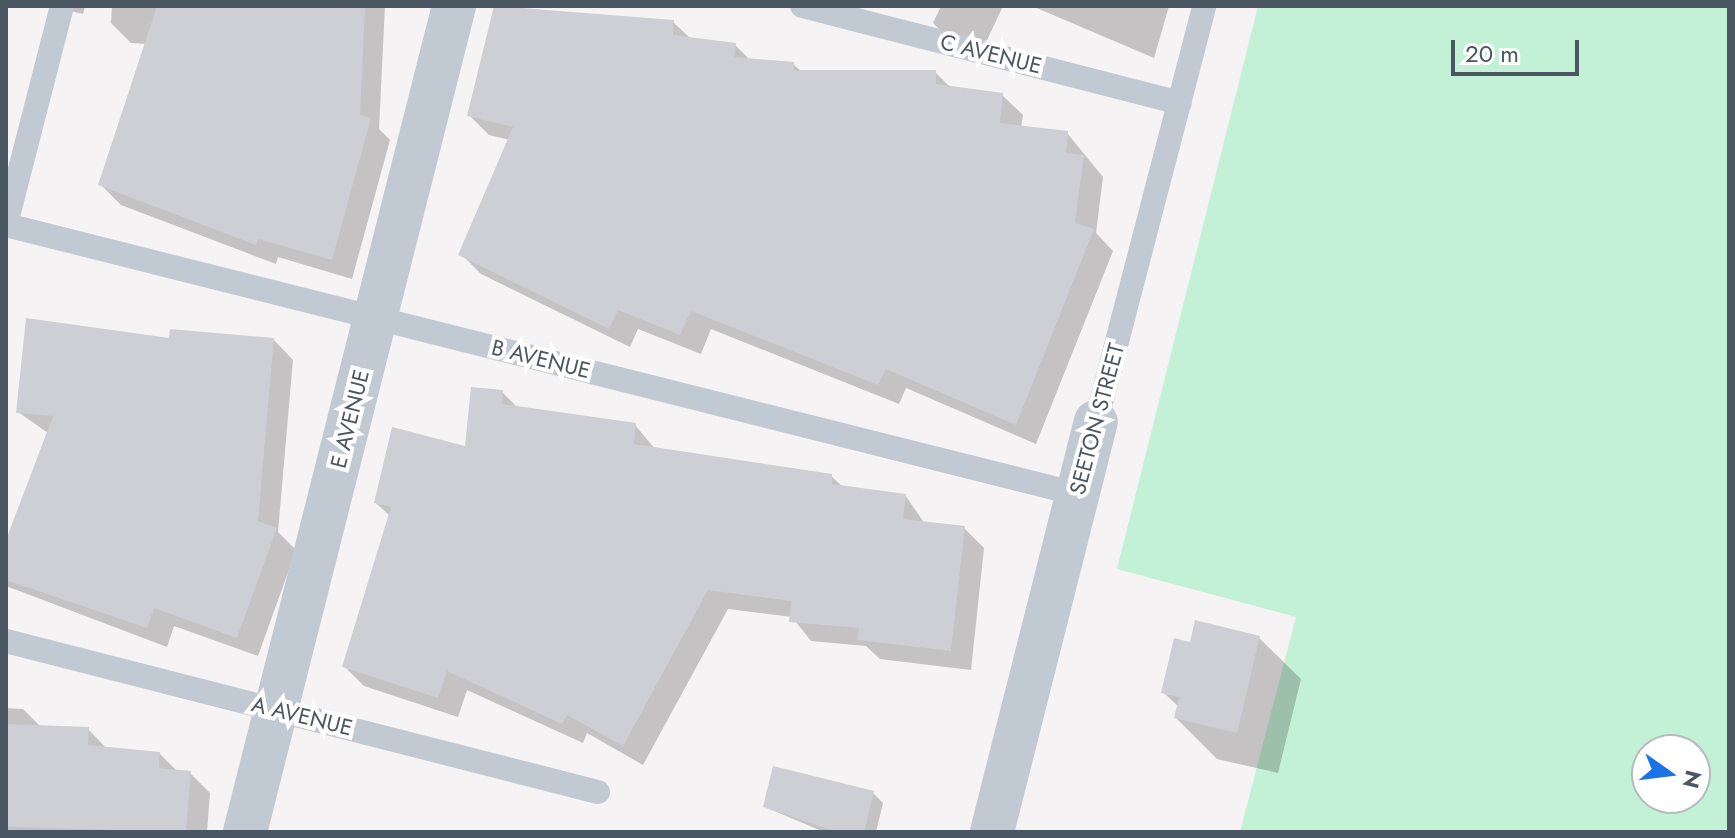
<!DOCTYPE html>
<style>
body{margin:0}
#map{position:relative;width:1735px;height:838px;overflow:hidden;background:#f5f3f3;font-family:Jost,sans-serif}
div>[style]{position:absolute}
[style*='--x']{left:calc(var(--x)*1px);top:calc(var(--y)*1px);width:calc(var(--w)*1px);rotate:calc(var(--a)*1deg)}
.green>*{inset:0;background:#c3f1d5}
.shadow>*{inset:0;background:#0003}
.building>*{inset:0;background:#cdcfd5}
.service>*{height:24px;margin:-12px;padding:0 12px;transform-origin:12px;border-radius:12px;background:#c1cad2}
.minor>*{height:44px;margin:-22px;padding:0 22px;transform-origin:22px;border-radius:22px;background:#c1cad2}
span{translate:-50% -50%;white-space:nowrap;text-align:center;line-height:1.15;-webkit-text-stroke:8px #fff;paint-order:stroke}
.street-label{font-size:22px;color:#4a5661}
.frame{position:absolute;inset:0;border:8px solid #4a5661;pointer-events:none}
.north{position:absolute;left:1631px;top:734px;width:80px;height:80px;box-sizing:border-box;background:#fff;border:2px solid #b7bbc0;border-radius:50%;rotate:104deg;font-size:22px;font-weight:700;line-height:32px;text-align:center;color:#4a5661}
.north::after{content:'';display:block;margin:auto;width:28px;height:36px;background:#1a73e8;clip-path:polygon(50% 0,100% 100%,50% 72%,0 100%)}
.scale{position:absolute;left:1451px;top:40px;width:128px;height:36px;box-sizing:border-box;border:4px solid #4a5661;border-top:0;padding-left:10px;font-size:24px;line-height:28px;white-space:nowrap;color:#4a5661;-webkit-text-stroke:6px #fff;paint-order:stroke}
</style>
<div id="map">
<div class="green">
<div style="clip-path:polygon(evenodd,1258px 6px,1729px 6px,1729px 832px,1240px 832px,1296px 617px,1117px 569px,1258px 6px,1647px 750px,1695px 750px,1695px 798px,1647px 798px,1647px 750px)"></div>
</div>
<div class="shadow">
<div style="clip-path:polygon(50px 6px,85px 6px,83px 14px)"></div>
<div style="clip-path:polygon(112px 6px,385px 6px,379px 129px,390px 140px,352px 279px,278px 257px,276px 264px,121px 205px,100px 184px,147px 44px,131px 43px,111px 23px)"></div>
<div style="clip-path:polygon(496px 6px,673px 22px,691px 39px,735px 45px,750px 60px,793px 64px,802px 72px,935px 72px,951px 88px,1002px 95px,1023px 115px,1021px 128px,1067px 133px,1103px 177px,1096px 233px,1113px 251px,1036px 444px,906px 388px,899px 404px,711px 329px,701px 354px,638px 329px,630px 347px,481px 274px,461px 254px,510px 140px,489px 135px,469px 115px)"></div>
<div style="clip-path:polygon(941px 6px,1003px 6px,982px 51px,953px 43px,933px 23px)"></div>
<div style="clip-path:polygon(1032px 6px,1169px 6px,1154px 58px)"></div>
<div style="clip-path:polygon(273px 339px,293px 360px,278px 532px,296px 550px,258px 656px,174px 626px,167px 647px,6px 586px,6px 546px,48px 433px,18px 412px,171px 340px)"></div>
<div style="clip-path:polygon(502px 392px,518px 408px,635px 425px,655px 449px,831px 476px,844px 488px,905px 495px,925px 524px,964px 528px,984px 548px,971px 670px,880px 659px,866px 646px,811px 641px,792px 617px,728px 609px,643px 765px,587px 733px,583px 743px,467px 690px,458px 717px,364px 686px,344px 666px,390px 516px,376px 503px,467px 448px)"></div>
<div style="clip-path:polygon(1259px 638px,1301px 679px,1278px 773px,1217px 759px,1176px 718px,1179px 707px,1163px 692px,1191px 644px)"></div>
<div style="clip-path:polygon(6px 708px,23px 709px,42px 728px,88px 729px,107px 749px,160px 754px,177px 771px,190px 773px,210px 793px,207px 832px,6px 832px)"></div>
<div style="clip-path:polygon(873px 793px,883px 803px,876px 832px,824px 832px,765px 807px)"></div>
</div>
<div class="building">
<div style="clip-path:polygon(157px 6px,365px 6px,360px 115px,371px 118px,332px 260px,258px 239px,256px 245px,98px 185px)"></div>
<div style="clip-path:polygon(494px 6px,674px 20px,673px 35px,736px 43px,734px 57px,794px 62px,794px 70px,936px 70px,936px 84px,1003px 93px,1000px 123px,1068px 131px,1066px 153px,1084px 155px,1075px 223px,1094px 229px,1016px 425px,886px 369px,878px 385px,691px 311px,680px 335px,618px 310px,609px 329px,458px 255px,513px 127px,467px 116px)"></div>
<div style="clip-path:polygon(26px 318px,169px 338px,170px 329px,274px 338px,258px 521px,277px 528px,237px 638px,154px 608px,147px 628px,6px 580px,6px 540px,53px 416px,16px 413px)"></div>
<div style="clip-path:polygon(471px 387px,503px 390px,502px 404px,636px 423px,634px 444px,832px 474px,832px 484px,906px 494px,903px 519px,965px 526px,951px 651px,857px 640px,859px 628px,789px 622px,791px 601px,708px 590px,623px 746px,567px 715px,562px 724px,447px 671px,438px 698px,342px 667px,391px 507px,374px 503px,392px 427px,465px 446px)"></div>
<div style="clip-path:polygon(1195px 620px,1260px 636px,1237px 733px,1174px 718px,1179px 697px,1161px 693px,1174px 638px,1190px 642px)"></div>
<div style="clip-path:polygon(6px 724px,89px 727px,88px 745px,160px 752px,159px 768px,191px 771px,186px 832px,6px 827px)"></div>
<div style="clip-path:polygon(773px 766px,874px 791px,864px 832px,837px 832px,763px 807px)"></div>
</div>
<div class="service">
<div style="--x:802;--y:6;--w:390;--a:14.4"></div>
<div style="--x:6;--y:224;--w:225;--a:-75.6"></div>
<div style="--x:6;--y:225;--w:1104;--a:14.1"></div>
<div style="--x:1096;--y:422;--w:430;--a:-75.4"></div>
<div style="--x:6;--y:641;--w:611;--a:14.31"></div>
</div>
<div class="minor">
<div style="--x:245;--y:832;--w:852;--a:-75.8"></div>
<div style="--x:992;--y:832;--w:423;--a:-75.8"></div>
</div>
<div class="street-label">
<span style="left:991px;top:54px;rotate:14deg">C AVENUE</span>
<span style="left:541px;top:359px;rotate:14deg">B AVENUE</span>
<span style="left:350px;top:419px;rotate:-76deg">E AVENUE</span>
<span style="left:1097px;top:419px;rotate:-75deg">SEETON STREET</span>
<span style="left:302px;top:716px;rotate:14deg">A AVENUE</span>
</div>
<div class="frame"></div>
<div class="north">N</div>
<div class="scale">20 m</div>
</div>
